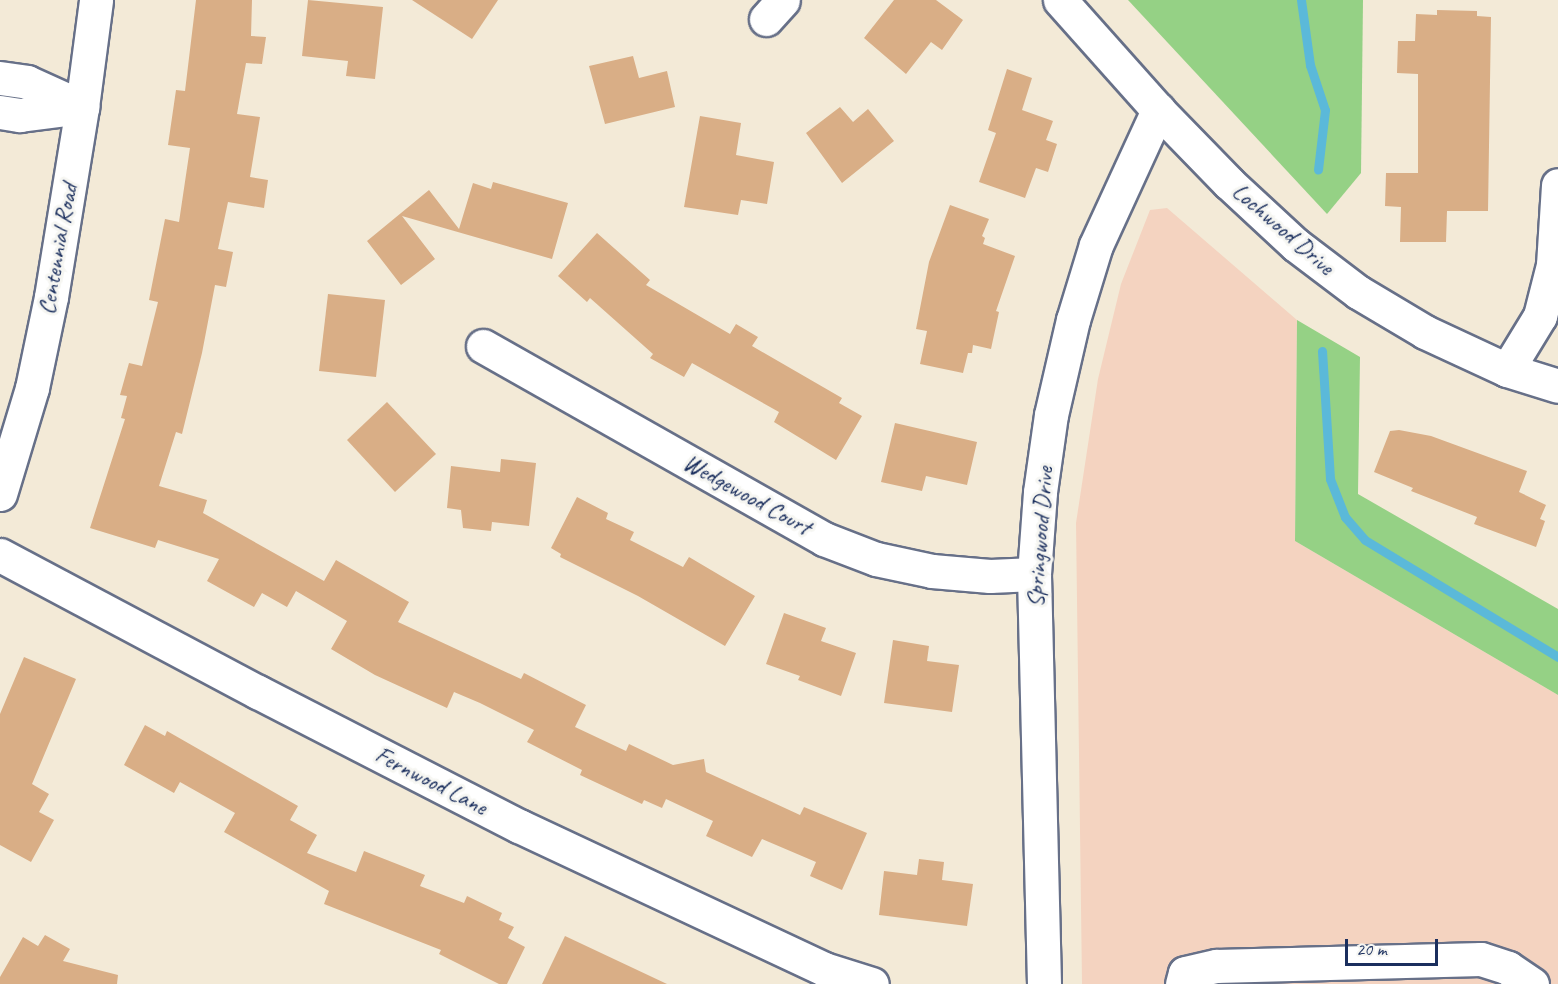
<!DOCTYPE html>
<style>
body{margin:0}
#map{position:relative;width:1558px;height:984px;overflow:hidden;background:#f3ead7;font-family:Caveat,sans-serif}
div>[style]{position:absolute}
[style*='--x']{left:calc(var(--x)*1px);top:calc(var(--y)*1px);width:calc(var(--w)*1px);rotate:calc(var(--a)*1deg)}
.built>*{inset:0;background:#f4d3c0}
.green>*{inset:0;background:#95d185}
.stream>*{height:9px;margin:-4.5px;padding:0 4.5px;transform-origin:4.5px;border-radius:4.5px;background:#5bb9d9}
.building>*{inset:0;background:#d9ae86}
.roads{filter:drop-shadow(2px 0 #677088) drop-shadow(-2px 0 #677088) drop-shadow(0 2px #677088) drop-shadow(0 -2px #677088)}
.minor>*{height:33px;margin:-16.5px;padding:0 16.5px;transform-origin:16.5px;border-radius:16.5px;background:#fff}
span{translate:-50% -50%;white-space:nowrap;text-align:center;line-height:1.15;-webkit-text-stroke:6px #f6f6f2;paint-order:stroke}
.street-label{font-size:24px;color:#1b2f5e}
.scale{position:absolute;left:1345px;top:939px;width:93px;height:27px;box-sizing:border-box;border:3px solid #1b2f5e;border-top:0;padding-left:8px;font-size:18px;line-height:21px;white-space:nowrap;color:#1b2f5e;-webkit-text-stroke:4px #f6f6f2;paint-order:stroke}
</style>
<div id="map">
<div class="built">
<div style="clip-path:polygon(1167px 208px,1297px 320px,1295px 541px,1558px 695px,1558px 984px,1082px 984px,1076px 523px,1098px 379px,1121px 284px,1150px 210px)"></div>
</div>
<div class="green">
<div style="clip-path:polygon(1128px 0,1363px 0,1361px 173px,1327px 214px)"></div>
<div style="clip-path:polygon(1297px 320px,1360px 357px,1358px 494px,1558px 609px,1558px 695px,1295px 541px)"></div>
</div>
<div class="stream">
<div style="--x:1301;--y:0;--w:66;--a:82.1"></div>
<div style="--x:1310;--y:65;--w:47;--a:71.6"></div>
<div style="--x:1325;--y:110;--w:60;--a:96.7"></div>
<div style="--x:1322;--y:351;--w:128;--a:86.4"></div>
<div style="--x:1330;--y:479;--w:41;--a:68.5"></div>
<div style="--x:1345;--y:517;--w:30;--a:49"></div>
<div style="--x:1365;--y:540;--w:226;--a:31.2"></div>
</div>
<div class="building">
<div style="clip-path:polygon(196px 0,252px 0,251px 36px,266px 37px,262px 64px,246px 63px,237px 114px,260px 117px,250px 177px,268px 180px,264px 208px,228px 202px,218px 249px,233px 252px,226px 287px,215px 285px,202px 353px,182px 434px,176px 432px,159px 486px,207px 500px,203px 513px,324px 581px,336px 560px,409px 602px,398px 622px,521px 679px,524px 673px,586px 705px,575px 727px,626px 751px,629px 744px,673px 765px,704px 759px,706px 772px,800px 815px,804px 807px,867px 833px,842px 890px,810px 876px,816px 862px,762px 839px,752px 857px,706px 836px,713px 821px,666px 799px,662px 808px,644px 800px,642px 804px,580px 775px,582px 770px,527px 742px,534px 730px,480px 703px,454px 692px,447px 708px,375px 675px,331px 649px,347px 621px,296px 591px,287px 607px,262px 593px,254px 607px,207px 581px,219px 559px,158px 540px,155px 548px,90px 528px,125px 419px,121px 418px,127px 396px,120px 395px,129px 363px,142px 366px,158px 302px,149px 300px,165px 219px,179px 222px,190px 148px,168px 145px,176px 90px,185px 91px)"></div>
<div style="clip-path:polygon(308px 0,383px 7px,375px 79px,346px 76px,348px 61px,302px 56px)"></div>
<div style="clip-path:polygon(412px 0,498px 0,472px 39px)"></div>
<div style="clip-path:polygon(894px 0,936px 0,963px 20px,942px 50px,931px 42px,906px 74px,864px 38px)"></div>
<div style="clip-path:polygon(1437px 10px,1477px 11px,1477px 16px,1491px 17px,1488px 211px,1447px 211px,1446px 242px,1400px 242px,1401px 207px,1385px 206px,1386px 173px,1418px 173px,1418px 74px,1397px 73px,1398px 41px,1415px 41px,1416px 14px,1437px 15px)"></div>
<div style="clip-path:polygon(633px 56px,639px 78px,667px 71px,675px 107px,605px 124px,589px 66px)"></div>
<div style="clip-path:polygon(1007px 69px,1032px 78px,1022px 110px,1053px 121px,1046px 140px,1057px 144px,1048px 172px,1036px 168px,1025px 198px,979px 182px,996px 133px,988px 130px)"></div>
<div style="clip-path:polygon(840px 107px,853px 122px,868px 109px,894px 141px,842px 183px,806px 133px)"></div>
<div style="clip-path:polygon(700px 116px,741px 123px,736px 155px,774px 162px,767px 204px,741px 200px,738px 215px,684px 207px)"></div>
<div style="clip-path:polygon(493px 182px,568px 203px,552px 259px,402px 216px,435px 259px,401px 285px,367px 241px,429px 190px,459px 229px,473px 183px,491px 189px)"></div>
<div style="clip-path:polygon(950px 205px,989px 219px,982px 236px,985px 238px,983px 244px,1015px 256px,996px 311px,999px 312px,991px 349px,973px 345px,972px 353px,968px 353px,963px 373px,920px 364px,927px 331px,916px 329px,929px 262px)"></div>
<div style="clip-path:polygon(597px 233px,650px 280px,646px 285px,730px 334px,736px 324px,758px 337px,752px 346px,842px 398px,839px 403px,862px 416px,836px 460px,774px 422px,779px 412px,692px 363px,684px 377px,650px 358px,653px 354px,590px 298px,587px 302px,558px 276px)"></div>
<div style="clip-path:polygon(328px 294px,385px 300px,376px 377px,319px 371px)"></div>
<div style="clip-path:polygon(387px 402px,436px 454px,395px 492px,347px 440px)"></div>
<div style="clip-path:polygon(895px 423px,977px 442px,967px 485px,926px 476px,922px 491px,881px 482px)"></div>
<div style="clip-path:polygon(1399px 430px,1431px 436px,1527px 471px,1519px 492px,1546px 505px,1540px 519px,1545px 521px,1536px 547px,1474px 524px,1477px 517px,1411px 491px,1413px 488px,1374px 472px,1390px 431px)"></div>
<div style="clip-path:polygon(501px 459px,536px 463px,529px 526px,492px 522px,491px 531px,463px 528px,461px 510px,447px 508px,451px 466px,500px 472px)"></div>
<div style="clip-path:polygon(577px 497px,608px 513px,606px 519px,634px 532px,630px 540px,683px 567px,689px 557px,755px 596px,725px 646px,638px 596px,560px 557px,561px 554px,551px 548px)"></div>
<div style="clip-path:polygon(784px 613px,826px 628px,821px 641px,856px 653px,841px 696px,798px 680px,800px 676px,766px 664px)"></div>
<div style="clip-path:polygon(893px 640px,929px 646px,927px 661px,959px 665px,952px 712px,884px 703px)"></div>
<div style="clip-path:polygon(24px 657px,76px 679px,32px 784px,49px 794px,39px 812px,54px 820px,31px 862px,0 845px,0 714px)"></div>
<div style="clip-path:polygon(145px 725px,165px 736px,167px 731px,298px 806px,290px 820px,317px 835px,307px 853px,356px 872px,364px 851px,425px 875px,420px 886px,464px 903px,467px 896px,502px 913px,499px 920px,514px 927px,508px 938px,525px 947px,507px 984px,499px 984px,439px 954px,441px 950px,324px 904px,329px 891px,224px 832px,235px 813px,180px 782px,174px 793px,124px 765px)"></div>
<div style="clip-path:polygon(919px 859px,944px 862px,942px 880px,973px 884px,967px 926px,879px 915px,884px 871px,917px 875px)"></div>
<div style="clip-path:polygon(45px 935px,70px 949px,63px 961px,118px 975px,117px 984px,0 984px,0 977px,23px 937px,38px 946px)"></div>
<div style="clip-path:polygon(565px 936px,667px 984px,542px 984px)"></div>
</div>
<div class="roads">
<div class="minor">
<div style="--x:1060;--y:0;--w:147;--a:48.3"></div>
<div style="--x:1158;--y:110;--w:102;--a:45.8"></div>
<div style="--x:1229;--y:183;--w:91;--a:42.8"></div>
<div style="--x:1296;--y:245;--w:78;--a:37.2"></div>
<div style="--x:1358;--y:292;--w:78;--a:30.8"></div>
<div style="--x:1425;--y:332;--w:90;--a:24.9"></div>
<div style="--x:1507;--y:370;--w:53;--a:17.4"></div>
<div style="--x:766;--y:19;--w:25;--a:-48"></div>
<div style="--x:0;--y:78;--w:27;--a:8"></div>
<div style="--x:27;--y:82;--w:60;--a:24.4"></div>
<div style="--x:0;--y:112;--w:20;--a:9"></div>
<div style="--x:20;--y:115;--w:63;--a:-7.4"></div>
<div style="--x:483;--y:346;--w:392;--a:29.5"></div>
<div style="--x:824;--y:539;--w:56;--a:21"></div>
<div style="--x:876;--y:559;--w:57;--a:12.1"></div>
<div style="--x:932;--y:571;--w:58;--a:4.9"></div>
<div style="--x:990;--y:576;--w:44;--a:-2.6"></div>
<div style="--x:1507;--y:370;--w:63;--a:-58.6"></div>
<div style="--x:1540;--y:316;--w:53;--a:-75.7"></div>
<div style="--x:1553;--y:265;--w:80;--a:-86.4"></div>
<div style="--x:0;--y:494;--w:111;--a:-73.2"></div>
<div style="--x:32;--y:388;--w:93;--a:-78.2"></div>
<div style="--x:51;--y:297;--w:193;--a:-80.7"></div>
<div style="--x:82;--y:107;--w:108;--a:-82.5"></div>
<div style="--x:0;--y:555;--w:292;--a:28"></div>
<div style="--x:258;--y:692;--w:293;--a:27.2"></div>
<div style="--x:519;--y:826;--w:337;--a:25.1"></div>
<div style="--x:824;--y:969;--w:50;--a:17.4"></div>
<div style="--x:1044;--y:984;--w:410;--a:-91.4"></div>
<div style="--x:1034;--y:574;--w:82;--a:-85.8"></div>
<div style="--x:1040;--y:492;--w:78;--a:-81.9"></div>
<div style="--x:1051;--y:415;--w:98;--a:-77"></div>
<div style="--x:1073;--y:320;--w:78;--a:-73"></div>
<div style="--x:1096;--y:245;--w:149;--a:-65.3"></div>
<div style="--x:1182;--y:984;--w:11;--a:-75"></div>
<div style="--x:1185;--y:973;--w:32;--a:-13"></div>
<div style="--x:1216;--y:966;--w:265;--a:-1.5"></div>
<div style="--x:1481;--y:959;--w:28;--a:18"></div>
<div style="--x:1508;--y:968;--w:29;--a:34"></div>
</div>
</div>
<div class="street-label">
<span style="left:1283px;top:229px;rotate:41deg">Lochwood Drive</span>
<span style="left:58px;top:249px;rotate:-80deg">Centennial Road</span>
<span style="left:747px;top:495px;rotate:29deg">Wedgewood Court</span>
<span style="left:1040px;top:537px;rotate:-86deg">Springwood Drive</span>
<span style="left:431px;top:781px;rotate:27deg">Fernwood Lane</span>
</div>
<div class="scale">20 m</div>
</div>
